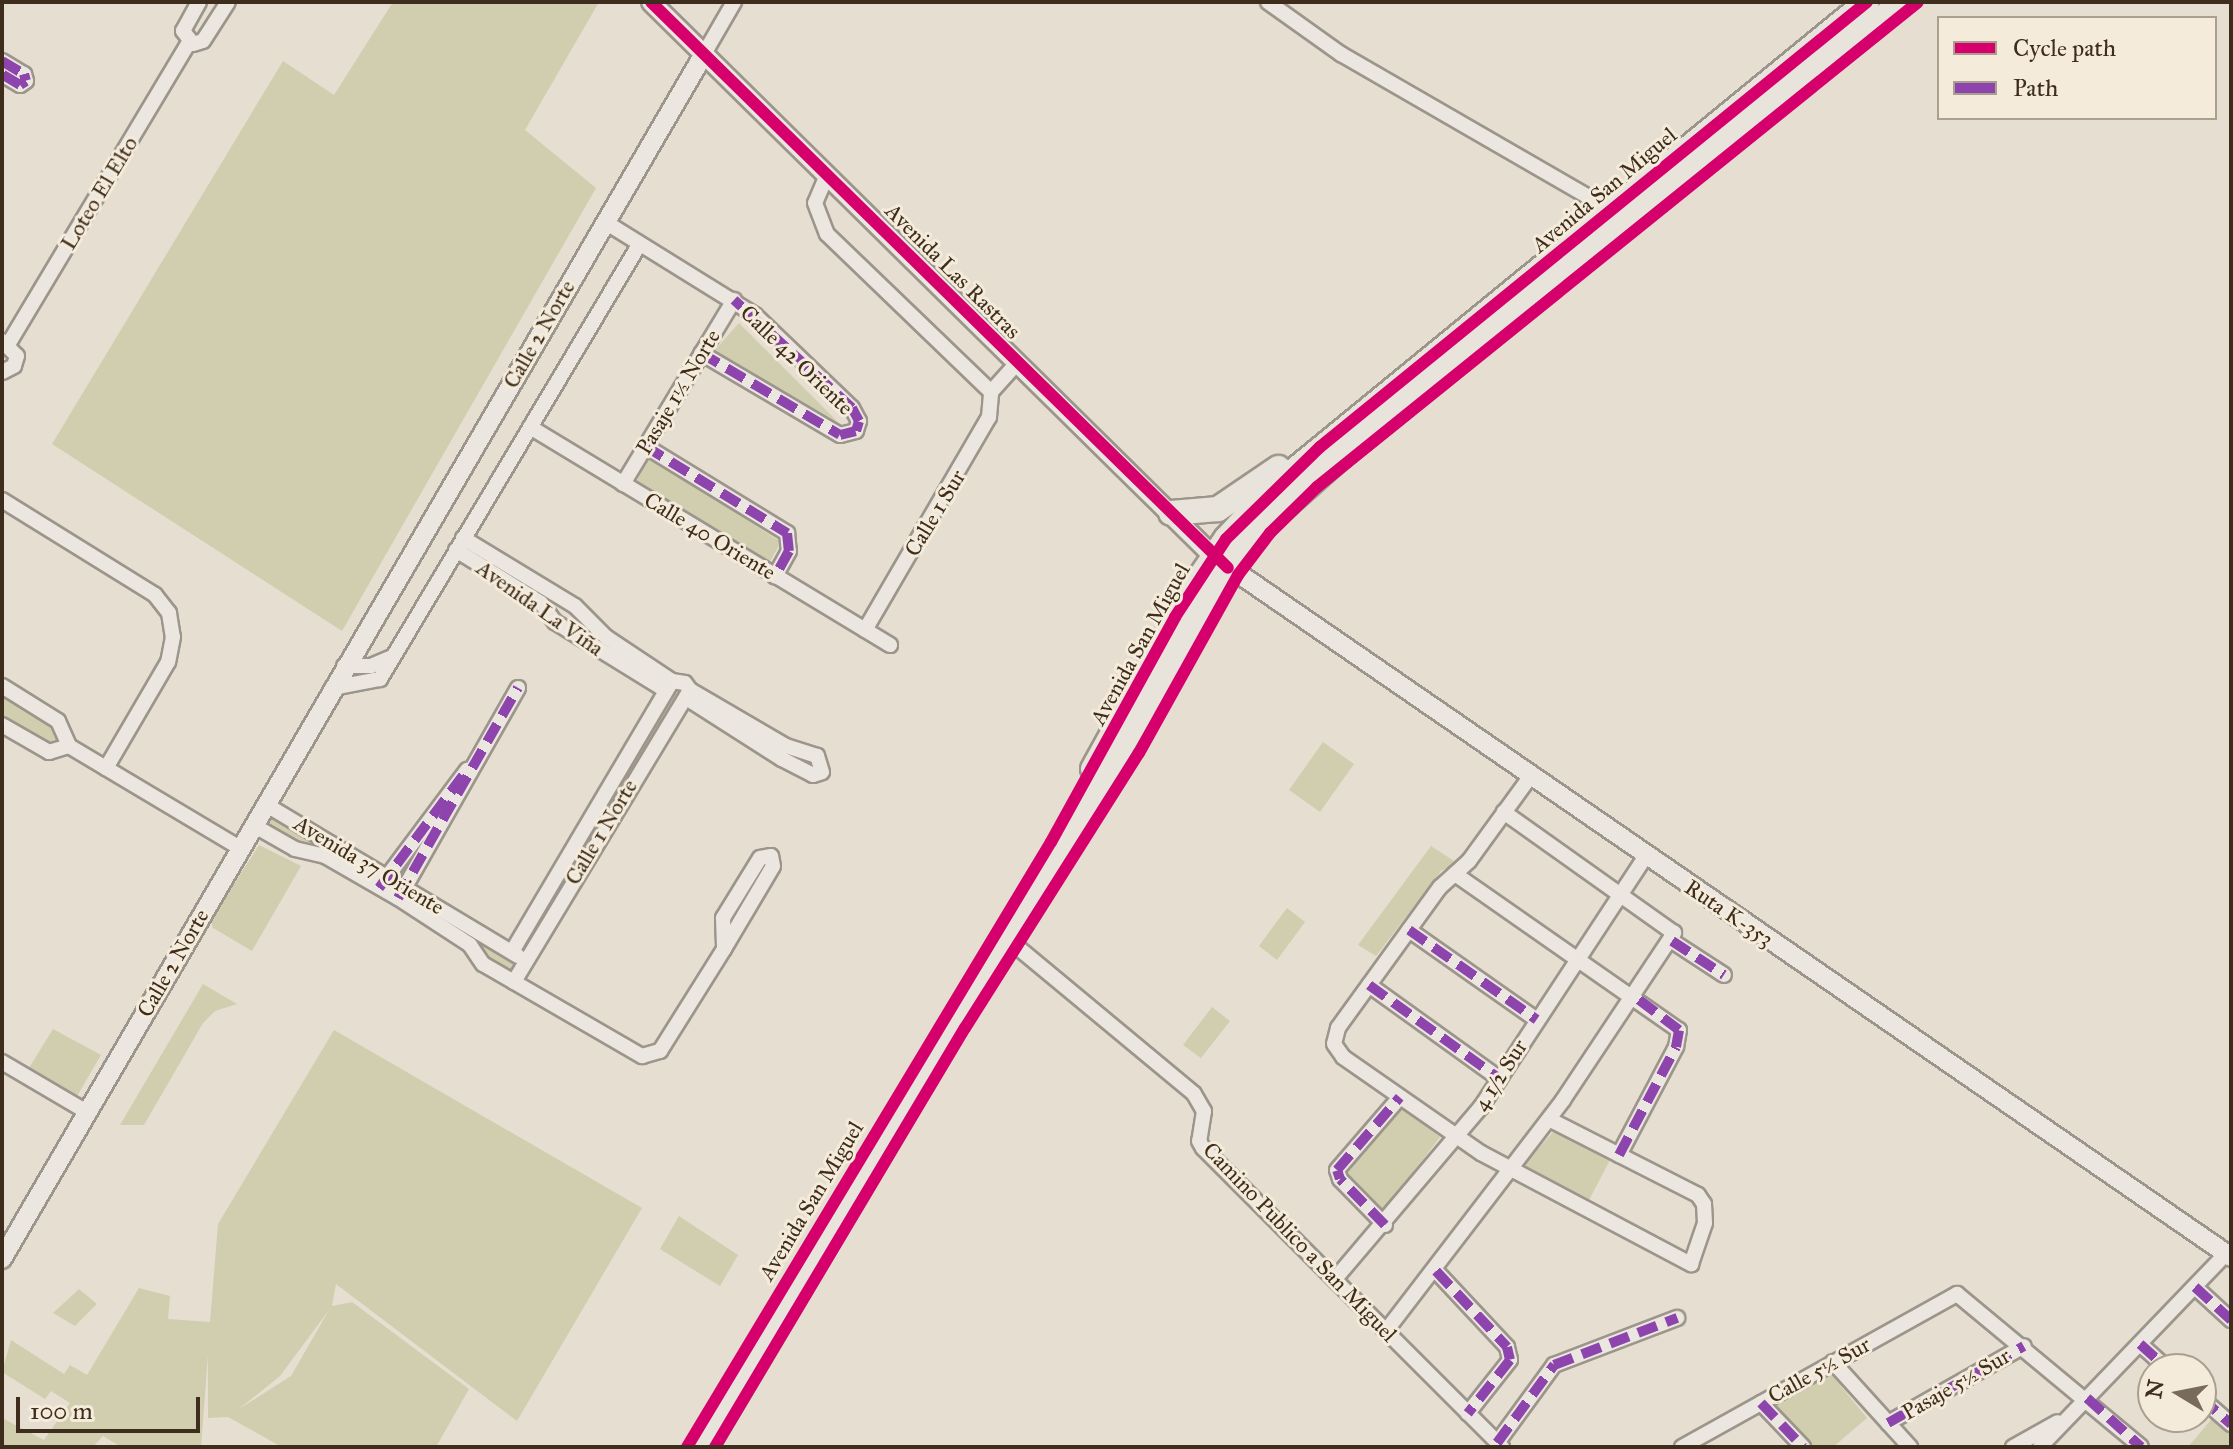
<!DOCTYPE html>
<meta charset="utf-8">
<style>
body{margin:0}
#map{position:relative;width:2233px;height:1449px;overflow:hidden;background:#e6ded0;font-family:"IM FELL Great Primer",serif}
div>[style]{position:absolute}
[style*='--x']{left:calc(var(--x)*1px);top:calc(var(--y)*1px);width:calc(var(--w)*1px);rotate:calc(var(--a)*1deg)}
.green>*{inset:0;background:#d0ceae}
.roads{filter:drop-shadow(2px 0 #9c958b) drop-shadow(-2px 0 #9c958b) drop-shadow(0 2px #9c958b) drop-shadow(0 -2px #9c958b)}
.street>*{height:14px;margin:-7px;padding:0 7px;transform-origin:7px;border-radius:7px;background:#ebe7e0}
.secondary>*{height:18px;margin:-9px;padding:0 9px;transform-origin:9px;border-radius:9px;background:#ebe7e0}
.highway>*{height:24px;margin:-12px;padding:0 12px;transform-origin:12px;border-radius:12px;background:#e8e3db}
.quiet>*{height:10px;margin-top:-5px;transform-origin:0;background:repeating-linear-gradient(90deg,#8e44ad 0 20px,transparent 0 30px)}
.cycleway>*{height:12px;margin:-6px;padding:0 6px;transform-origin:6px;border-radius:6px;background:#d6006c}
span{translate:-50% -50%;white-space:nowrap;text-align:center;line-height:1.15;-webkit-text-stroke:6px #f4ebdb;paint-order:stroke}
.street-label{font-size:22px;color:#3e2d1d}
.frame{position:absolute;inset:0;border:4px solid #3e2d1d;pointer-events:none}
.legend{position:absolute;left:1937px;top:16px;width:280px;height:104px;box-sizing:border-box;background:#f4ebdb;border:2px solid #ab9f8f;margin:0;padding:10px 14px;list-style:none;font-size:24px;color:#3e2d1d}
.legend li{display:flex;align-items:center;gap:16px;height:40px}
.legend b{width:40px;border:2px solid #ab9f8f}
.north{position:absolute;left:2137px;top:1353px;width:80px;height:80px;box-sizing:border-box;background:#f4ebdb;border:2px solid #ab9f8f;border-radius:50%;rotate:280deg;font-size:22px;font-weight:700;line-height:32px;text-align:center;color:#3e2d1d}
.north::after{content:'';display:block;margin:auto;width:28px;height:36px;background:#796b5c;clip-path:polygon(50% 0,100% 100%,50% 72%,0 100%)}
.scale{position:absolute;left:16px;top:1397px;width:184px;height:36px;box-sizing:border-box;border:4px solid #3e2d1d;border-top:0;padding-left:10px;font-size:24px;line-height:28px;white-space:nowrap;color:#3e2d1d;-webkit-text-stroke:6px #f4ebdb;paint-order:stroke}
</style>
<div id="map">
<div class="green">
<div style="clip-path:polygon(393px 2px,599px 2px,525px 130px,596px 188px,342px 631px,52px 444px,283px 61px,334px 95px)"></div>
<div style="clip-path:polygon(739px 323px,838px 422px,714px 351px)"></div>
<div style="clip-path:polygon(649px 457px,781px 542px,769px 563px,637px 481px)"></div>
<div style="clip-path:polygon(2px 686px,64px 727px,57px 752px,2px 725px)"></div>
<div style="clip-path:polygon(688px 686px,514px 982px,398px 898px,253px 825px,265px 804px,394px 879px,453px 782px,406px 886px,513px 950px,665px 690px)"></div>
<div style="clip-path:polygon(1323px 742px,1354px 764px,1320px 812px,1289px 790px)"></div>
<div style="clip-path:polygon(259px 845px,301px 866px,252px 951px,213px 928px,211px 920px)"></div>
<div style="clip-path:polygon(1431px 846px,1457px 863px,1441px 871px,1376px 956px,1358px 945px)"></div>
<div style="clip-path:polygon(1287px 908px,1305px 922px,1277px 960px,1259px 946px)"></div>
<div style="clip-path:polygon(203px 984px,237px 1004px,215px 1011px,203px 1023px,144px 1125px,120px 1125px)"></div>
<div style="clip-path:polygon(1212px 1007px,1230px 1021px,1201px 1058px,1183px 1045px)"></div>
<div style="clip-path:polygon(53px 1029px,101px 1055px,76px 1098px,29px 1068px)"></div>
<div style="clip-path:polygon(evenodd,334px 1030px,642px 1208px,517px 1421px,336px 1284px,332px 1306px,352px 1302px,469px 1389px,436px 1447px,282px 1447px,228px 1417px,208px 1418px,208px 1355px,201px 1447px,121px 1447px,103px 1436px,93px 1447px,2px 1447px,2px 1418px,44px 1440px,70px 1403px,51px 1391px,45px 1399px,2px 1372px,11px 1340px,64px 1374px,70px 1365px,87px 1375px,139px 1288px,170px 1296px,168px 1319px,210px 1322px,218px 1224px,334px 1030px,329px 1310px,291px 1376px,239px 1409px,280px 1376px,329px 1310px)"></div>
<div style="clip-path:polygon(1402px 1107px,1440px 1137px,1384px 1211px,1378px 1212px,1348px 1180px,1347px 1169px)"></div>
<div style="clip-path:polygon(1554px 1131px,1611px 1158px,1588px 1202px,1529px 1172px,1525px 1163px)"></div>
<div style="clip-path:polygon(679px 1216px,738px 1255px,720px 1286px,660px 1249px)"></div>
<div style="clip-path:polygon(79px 1289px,97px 1304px,75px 1326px,53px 1313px)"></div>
<div style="clip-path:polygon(1830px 1373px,1867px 1418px,1833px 1447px,1810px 1447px,1771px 1408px)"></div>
<div style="clip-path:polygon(2215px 1415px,2231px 1429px,2231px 1447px,2188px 1447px)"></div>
</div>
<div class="roads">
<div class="street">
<div style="--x:199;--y:2;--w:33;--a:119"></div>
<div style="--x:183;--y:31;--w:16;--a:52"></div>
<div style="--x:193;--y:44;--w:10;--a:-17"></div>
<div style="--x:203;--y:41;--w:46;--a:-57.3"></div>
<div style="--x:1268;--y:2;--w:90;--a:35.5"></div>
<div style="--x:1341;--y:54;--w:310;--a:30"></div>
<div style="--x:704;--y:54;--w:60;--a:-60"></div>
<div style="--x:2;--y:61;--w:26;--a:31"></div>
<div style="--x:24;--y:74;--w:7;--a:74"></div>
<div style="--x:26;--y:81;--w:7;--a:146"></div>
<div style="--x:20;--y:85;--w:21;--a:-149"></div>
<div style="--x:827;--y:175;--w:30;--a:113"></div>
<div style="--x:815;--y:203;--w:33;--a:69"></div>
<div style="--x:827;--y:234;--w:228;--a:43.9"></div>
<div style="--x:991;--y:392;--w:39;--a:-48"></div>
<div style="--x:605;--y:222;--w:176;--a:31.8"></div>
<div style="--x:755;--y:315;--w:134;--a:43.8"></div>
<div style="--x:852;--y:408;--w:15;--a:62"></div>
<div style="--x:859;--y:421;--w:10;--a:107"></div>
<div style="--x:856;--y:431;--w:16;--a:166"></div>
<div style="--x:840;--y:435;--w:161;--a:-149.5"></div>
<div style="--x:2;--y:341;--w:21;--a:45"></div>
<div style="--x:17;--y:356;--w:10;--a:107"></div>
<div style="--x:14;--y:366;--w:13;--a:153"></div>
<div style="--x:9;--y:343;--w:351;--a:-59.1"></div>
<div style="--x:530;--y:427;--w:421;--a:31.2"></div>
<div style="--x:645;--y:446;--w:167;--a:31.5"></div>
<div style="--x:787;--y:533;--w:18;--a:84"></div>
<div style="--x:789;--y:551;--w:29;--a:119"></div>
<div style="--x:623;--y:484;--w:215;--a:-58.9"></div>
<div style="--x:2;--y:500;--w:180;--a:31.8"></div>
<div style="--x:155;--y:595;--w:23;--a:52"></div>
<div style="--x:169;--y:613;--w:24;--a:81"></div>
<div style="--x:173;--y:637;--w:25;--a:101"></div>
<div style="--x:168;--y:662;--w:123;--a:120.3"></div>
<div style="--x:463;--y:538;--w:131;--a:31.3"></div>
<div style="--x:575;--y:606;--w:44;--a:45"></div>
<div style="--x:606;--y:637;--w:79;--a:33.7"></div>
<div style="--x:672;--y:681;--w:13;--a:9"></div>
<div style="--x:685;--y:683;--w:9;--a:54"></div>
<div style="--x:690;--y:690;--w:341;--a:121.1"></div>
<div style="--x:456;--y:550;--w:100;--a:31.9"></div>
<div style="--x:541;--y:603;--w:24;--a:54"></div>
<div style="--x:555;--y:622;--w:129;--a:31.7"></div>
<div style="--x:865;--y:630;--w:246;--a:-59.8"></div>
<div style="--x:989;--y:417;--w:25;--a:-85"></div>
<div style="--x:344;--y:666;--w:27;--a:0"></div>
<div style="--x:371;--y:666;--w:23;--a:-23"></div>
<div style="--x:2;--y:686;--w:66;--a:32"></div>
<div style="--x:58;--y:721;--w:27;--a:66"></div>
<div style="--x:332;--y:688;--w:49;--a:-10.6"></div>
<div style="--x:380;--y:679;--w:505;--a:-59.17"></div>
<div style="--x:688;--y:699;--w:112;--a:32.6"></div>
<div style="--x:782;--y:759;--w:35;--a:27"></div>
<div style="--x:813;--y:775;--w:9;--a:-18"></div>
<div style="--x:822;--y:772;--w:17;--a:-107"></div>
<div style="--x:817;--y:756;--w:33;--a:-162"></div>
<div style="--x:786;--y:746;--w:111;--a:-149.7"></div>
<div style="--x:2;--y:725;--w:54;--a:29.9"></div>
<div style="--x:49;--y:752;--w:21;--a:-17"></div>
<div style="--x:69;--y:746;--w:199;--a:30.8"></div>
<div style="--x:1530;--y:777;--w:104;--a:126"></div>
<div style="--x:1469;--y:861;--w:39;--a:138"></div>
<div style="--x:1440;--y:887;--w:174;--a:125.9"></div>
<div style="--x:1338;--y:1028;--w:16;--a:104"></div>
<div style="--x:1334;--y:1044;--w:16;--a:55"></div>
<div style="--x:1343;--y:1057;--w:168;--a:34.8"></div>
<div style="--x:1481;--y:1153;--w:238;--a:27.9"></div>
<div style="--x:1691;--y:1264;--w:43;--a:-71.1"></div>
<div style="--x:1705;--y:1223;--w:19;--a:-93"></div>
<div style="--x:1704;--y:1204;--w:11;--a:-124"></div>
<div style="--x:1698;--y:1195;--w:167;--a:-153"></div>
<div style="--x:265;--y:804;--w:295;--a:31"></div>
<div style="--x:253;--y:825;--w:48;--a:29.7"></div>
<div style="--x:295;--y:849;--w:31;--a:13"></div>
<div style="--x:325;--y:856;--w:84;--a:29.9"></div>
<div style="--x:398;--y:898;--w:86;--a:33.1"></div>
<div style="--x:470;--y:945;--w:23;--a:56"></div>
<div style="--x:483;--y:964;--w:184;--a:30.1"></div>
<div style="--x:642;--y:1056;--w:19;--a:-16"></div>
<div style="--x:660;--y:1051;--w:120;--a:-57.9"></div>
<div style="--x:724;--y:949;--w:96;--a:-59.4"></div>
<div style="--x:773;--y:866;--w:10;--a:-101"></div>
<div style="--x:771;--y:856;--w:11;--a:170"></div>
<div style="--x:760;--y:858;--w:70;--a:121.7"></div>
<div style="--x:723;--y:918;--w:31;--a:88"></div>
<div style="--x:1455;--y:874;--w:273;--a:34.9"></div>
<div style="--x:1679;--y:1030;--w:17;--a:100"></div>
<div style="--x:1676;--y:1047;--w:122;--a:117.8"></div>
<div style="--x:384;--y:881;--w:139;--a:-53.2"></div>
<div style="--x:401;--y:894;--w:237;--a:-60.4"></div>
<div style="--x:1409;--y:930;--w:156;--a:35.1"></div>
<div style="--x:1010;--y:941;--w:239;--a:39.7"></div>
<div style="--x:1194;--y:1094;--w:20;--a:60"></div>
<div style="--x:1204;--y:1111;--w:30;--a:99"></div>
<div style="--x:1199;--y:1141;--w:8;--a:60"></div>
<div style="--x:1203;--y:1148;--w:423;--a:45"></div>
<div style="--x:1672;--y:941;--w:62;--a:33.2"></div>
<div style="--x:513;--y:950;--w:312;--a:-59.4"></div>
<div style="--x:1369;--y:985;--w:161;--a:35.7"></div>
<div style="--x:2;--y:1062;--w:99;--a:30.5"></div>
<div style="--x:1385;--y:1225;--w:64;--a:-134.4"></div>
<div style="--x:1340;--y:1179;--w:9;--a:-108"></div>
<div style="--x:1337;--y:1170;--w:96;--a:-49.2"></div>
<div style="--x:1436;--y:1271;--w:104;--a:46.9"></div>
<div style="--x:1507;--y:1347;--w:13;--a:77"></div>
<div style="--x:1510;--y:1360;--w:68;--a:128.4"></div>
<div style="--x:1335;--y:1279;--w:226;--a:-49.7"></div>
<div style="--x:1481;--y:1107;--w:300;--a:-56.7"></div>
<div style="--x:2195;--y:1287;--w:49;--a:42.5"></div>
<div style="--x:1386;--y:1331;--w:291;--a:-52.5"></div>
<div style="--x:1563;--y:1100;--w:201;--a:-56.4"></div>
<div style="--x:1674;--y:933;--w:209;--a:-144.6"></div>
<div style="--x:2140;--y:1344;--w:38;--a:42"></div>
<div style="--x:1833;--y:1362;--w:115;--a:47.8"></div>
<div style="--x:2201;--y:1398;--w:40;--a:41"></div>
<div style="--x:1761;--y:1403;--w:61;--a:46.3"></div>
<div style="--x:1888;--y:1423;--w:156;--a:-29.5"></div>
<div style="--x:1497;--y:1443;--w:97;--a:-53.8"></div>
<div style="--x:1554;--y:1365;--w:132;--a:-20.9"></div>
<div style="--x:1682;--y:1447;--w:315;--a:-29.1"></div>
<div style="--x:1957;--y:1294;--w:239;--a:39.7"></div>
<div style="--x:2013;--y:1447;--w:51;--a:-29.1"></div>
<div style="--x:2040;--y:1447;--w:268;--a:-46.1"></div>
</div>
<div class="secondary">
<div style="--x:651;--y:2;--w:789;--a:44.59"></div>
<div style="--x:1213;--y:556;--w:1236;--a:34.55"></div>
<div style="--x:2;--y:1259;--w:1395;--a:-59.78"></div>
</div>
<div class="highway">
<div style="--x:1171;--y:513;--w:47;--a:-4.9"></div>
<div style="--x:1218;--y:509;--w:73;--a:-34.3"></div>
<div style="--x:1093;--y:769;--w:209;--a:-61.1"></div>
<div style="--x:1194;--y:586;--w:57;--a:-55.8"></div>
<div style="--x:1226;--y:539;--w:71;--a:-47.3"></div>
<div style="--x:1274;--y:487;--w:766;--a:-39.28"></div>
<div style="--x:705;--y:1447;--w:984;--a:-59.27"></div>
<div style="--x:1208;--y:601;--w:90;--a:-54.5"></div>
<div style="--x:1260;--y:528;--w:107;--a:-41.6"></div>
<div style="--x:1340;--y:457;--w:723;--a:-38.99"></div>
</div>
</div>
<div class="quiet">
<div style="--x:2;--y:61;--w:26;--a:31"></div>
<div style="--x:24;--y:74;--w:7;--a:74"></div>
<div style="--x:26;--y:81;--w:7;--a:146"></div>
<div style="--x:20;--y:85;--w:21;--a:-149"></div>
<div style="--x:701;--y:353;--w:161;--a:30.5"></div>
<div style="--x:840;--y:435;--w:16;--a:-14"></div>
<div style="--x:856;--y:431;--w:10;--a:-73"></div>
<div style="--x:859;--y:421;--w:15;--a:-118"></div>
<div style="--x:852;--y:408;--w:160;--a:-137.5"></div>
<div style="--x:645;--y:446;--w:167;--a:31.5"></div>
<div style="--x:787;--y:533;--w:18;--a:84"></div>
<div style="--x:789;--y:551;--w:29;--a:119"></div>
<div style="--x:379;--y:888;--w:147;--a:-53.3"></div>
<div style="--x:398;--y:898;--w:242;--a:-60.3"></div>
<div style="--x:1409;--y:930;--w:156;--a:35.1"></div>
<div style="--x:1672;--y:941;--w:62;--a:33.2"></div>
<div style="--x:1369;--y:985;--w:161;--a:35.7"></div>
<div style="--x:1619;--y:1155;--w:122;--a:-62.2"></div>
<div style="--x:1676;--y:1047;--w:17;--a:-80"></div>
<div style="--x:1679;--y:1030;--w:56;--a:-142.9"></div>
<div style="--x:1385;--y:1225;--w:64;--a:-134.4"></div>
<div style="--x:1340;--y:1179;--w:9;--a:-108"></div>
<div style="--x:1337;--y:1170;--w:96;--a:-49.2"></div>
<div style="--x:1436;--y:1271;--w:104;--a:46.9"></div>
<div style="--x:1507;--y:1347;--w:13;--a:77"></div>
<div style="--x:1510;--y:1360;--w:68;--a:128.4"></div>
<div style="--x:2195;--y:1287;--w:49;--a:42.5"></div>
<div style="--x:2140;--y:1344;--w:38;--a:42"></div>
<div style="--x:2087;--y:1398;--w:73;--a:42.2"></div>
<div style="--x:2201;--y:1398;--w:40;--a:41"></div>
<div style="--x:1761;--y:1403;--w:61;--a:46.3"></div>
<div style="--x:1888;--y:1423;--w:156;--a:-29.5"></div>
<div style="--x:1497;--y:1443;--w:97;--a:-53.8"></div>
<div style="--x:1554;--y:1365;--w:132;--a:-20.9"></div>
</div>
<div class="cycleway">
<div style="--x:651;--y:2;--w:808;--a:44.45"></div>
<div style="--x:687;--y:1447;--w:706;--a:-58.97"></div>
<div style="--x:1051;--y:842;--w:257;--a:-61.1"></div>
<div style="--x:1175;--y:617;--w:93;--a:-56.8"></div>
<div style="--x:1226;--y:539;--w:132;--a:-44.4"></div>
<div style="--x:1320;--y:447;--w:705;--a:-39.13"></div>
<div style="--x:715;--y:1447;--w:488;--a:-59.2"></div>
<div style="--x:965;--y:1028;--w:325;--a:-57.7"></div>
<div style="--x:1139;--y:753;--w:204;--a:-60.9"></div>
<div style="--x:1238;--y:575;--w:53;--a:-52.7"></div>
<div style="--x:1270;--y:533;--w:66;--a:-44.4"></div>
<div style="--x:1317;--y:487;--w:772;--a:-38.9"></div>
</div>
<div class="street-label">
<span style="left:1604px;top:190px;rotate:-40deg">Avenida San Miguel</span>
<span style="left:99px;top:193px;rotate:-59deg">Loteo El Elto</span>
<span style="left:953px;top:271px;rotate:45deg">Avenida Las Rastras</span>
<span style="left:539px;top:334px;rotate:-60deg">Calle 2 Norte</span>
<span style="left:797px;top:360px;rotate:44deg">Calle 42 Oriente</span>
<span style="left:678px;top:392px;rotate:-59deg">Pasaje 1½ Norte</span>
<span style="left:935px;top:513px;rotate:-59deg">Calle 1 Sur</span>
<span style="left:710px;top:536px;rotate:31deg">Calle 40 Oriente</span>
<span style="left:540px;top:608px;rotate:35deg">Avenida La Viña</span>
<span style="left:1140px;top:644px;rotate:-61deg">Avenida San Miguel</span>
<span style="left:601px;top:832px;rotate:-59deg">Calle 1 Norte</span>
<span style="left:369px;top:865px;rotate:31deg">Avenida 37 Oriente</span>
<span style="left:1729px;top:913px;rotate:34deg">Ruta K-353</span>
<span style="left:173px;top:963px;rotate:-60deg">Calle 2 Norte</span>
<span style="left:1500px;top:1075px;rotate:-57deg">4 1/2 Sur</span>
<span style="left:811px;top:1201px;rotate:-59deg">Avenida San Miguel</span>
<span style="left:1300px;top:1242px;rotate:46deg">Camino Publico a San Miguel</span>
<span style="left:1819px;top:1370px;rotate:-29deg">Calle 5½ Sur</span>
<span style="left:1956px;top:1384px;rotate:-30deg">Pasaje 5½ Sur</span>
</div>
<div class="frame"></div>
<ul class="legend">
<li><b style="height:10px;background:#d6006c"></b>Cycle path</li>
<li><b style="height:10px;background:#8e44ad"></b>Path</li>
</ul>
<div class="north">N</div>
<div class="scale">100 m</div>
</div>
